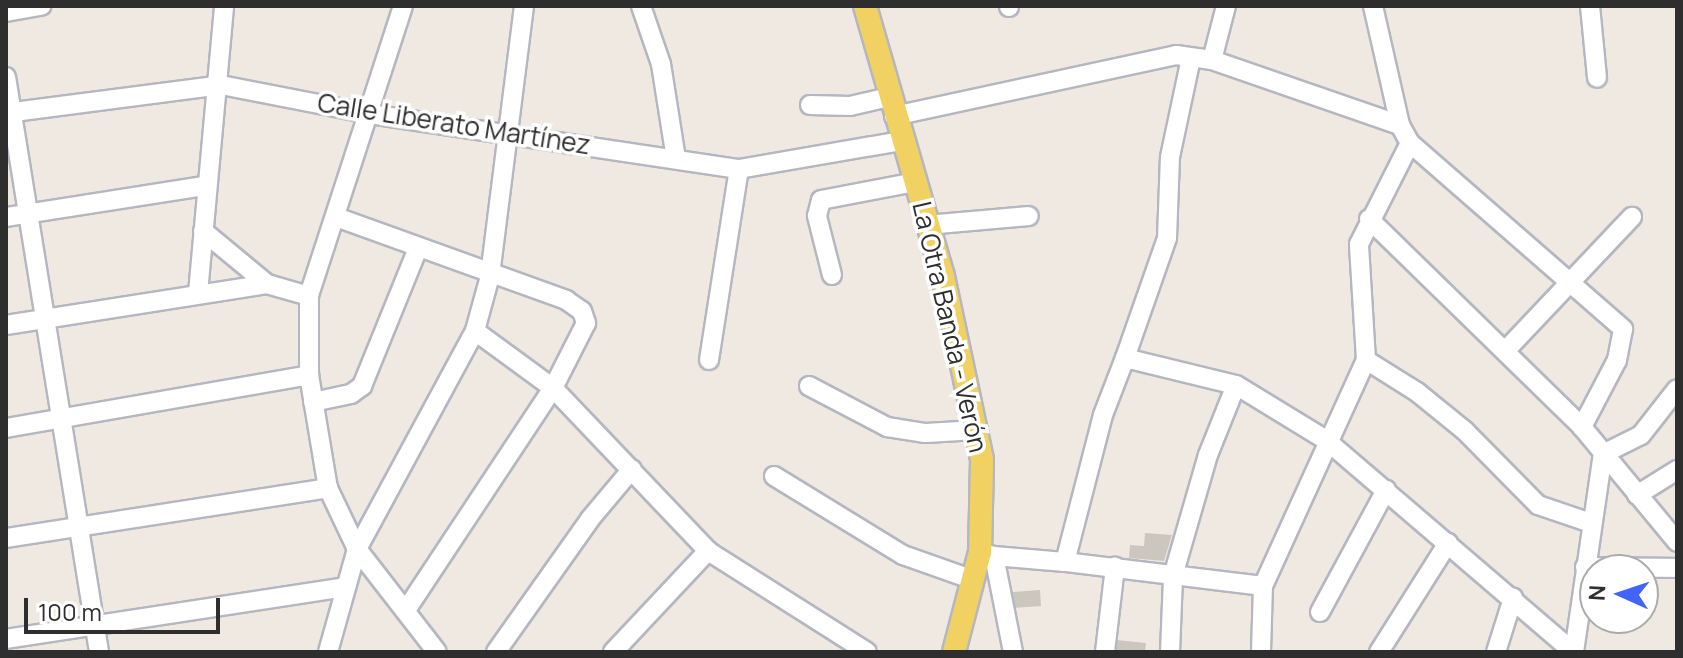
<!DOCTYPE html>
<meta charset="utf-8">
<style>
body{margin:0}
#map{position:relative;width:1683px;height:658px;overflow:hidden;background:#efe9e1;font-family:Manrope,sans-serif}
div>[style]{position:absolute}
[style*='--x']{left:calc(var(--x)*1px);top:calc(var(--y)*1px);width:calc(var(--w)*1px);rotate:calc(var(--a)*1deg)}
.building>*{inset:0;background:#cbc7bf}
.roads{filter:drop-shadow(2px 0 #b4b7c1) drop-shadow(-2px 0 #b4b7c1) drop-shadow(0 2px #b4b7c1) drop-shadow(0 -2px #b4b7c1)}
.minor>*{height:18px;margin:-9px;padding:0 9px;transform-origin:9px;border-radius:9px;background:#fff}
.major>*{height:22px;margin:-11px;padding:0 11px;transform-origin:11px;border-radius:11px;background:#f2d163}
span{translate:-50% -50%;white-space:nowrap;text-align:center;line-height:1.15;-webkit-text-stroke:7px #fff;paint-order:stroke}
.street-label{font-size:26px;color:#2e2e2e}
.frame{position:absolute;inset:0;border:8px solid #2e2e2e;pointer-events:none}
.north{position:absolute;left:1579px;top:554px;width:80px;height:80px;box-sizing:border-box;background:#fff;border:2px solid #ababab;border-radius:50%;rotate:273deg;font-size:22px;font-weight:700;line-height:32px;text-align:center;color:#2e2e2e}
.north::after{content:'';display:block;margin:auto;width:28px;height:36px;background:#4264fb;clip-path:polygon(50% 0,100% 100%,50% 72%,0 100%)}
.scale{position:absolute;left:24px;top:598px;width:196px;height:36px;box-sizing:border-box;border:4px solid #2e2e2e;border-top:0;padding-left:10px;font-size:24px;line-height:28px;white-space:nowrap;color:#2e2e2e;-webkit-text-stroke:6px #fff;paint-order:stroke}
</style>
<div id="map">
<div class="building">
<div style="clip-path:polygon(1145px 533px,1172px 535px,1164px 561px,1129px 558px,1130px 545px,1144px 546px)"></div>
<div style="clip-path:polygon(1040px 590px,1041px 606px,1014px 608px,1013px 592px)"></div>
<div style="clip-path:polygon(1116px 640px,1146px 643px,1145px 652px,1115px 652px)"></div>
</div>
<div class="roads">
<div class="minor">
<div style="--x:403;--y:6;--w:305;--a:108"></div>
<div style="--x:309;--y:296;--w:79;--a:90"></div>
<div style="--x:309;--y:375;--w:115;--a:80.5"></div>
<div style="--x:328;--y:488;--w:68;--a:64.6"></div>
<div style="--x:357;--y:549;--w:130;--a:52.2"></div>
<div style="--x:524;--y:6;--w:272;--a:97.2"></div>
<div style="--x:490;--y:276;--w:57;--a:105.3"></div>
<div style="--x:475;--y:331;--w:97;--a:36.2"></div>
<div style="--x:553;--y:388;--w:225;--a:46.4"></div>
<div style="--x:708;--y:551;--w:188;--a:32.4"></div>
<div style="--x:641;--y:6;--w:61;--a:71"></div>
<div style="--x:661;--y:64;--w:96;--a:81"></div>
<div style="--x:1373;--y:6;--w:122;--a:77.2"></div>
<div style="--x:1590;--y:6;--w:72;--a:84.4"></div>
<div style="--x:1009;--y:7;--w:1;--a:-90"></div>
<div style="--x:6;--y:12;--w:36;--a:-10"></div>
<div style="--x:1212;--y:60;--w:56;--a:-75.5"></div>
<div style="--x:6;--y:77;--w:582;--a:80.81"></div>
<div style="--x:810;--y:105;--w:40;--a:1.4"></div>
<div style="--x:850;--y:106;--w:40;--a:-13"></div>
<div style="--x:6;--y:113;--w:217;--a:-7.4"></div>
<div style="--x:221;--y:85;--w:152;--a:11"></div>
<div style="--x:370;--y:114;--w:373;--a:8.5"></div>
<div style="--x:739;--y:169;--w:164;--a:-9.8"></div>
<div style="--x:894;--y:116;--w:289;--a:-12.2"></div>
<div style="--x:1176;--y:55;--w:36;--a:8"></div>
<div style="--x:1212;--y:60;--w:199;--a:19.1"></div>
<div style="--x:1400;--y:125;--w:21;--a:61"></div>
<div style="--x:1410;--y:143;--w:283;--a:41.1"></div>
<div style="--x:1623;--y:329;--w:32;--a:101"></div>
<div style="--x:1617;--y:360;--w:76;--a:117.6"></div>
<div style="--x:6;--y:217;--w:201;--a:-8.9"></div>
<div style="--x:336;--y:217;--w:245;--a:19.8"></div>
<div style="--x:566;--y:300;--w:19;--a:35"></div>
<div style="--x:582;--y:311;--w:13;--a:72"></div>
<div style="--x:586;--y:323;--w:73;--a:116.9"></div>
<div style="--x:553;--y:388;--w:265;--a:123.5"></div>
<div style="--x:1369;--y:219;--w:298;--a:44.3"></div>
<div style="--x:1582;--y:427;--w:149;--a:50.4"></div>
<div style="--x:927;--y:225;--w:102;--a:-5"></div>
<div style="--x:203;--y:231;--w:83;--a:39.6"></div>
<div style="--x:832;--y:275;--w:61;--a:-104.3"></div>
<div style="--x:817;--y:216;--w:16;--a:-76"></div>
<div style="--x:821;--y:200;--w:96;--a:-10.8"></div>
<div style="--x:198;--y:293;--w:288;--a:-84.8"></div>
<div style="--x:6;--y:325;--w:264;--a:-8.9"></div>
<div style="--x:267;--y:284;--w:44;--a:15.9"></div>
<div style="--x:1507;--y:349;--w:182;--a:-46.6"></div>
<div style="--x:1125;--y:358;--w:127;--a:-70.7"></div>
<div style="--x:1167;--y:238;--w:81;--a:-87.9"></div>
<div style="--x:1170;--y:157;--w:101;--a:-78"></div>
<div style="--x:709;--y:360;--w:193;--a:-81.1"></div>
<div style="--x:1366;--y:360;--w:60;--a:32.1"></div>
<div style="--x:1417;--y:392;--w:62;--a:39.1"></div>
<div style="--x:1465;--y:431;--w:104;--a:45.4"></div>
<div style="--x:1538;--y:505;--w:56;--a:18.8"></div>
<div style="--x:809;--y:386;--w:88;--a:27.7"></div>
<div style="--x:887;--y:427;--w:39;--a:9"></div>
<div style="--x:926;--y:433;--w:51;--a:-3.4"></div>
<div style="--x:313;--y:402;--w:39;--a:-12"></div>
<div style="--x:351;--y:394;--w:14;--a:-36"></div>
<div style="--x:362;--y:386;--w:149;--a:-67.9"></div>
<div style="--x:6;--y:428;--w:308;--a:-9.9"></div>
<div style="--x:774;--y:476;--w:151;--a:31.5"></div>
<div style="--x:903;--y:555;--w:75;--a:19.4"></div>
<div style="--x:1637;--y:495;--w:47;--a:-32"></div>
<div style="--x:6;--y:538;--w:326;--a:-8.8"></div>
<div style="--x:983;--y:553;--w:11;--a:15"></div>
<div style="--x:994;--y:556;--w:98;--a:78.8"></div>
<div style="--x:994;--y:556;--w:71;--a:4.8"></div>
<div style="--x:1065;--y:562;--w:152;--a:-75.5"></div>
<div style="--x:1103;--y:415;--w:61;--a:-68.9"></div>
<div style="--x:1125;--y:358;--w:114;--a:13.7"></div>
<div style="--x:1236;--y:385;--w:105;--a:31.4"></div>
<div style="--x:1326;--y:440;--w:326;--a:40.6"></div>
<div style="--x:1065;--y:562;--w:199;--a:6.9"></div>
<div style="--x:1585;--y:567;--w:92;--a:0.6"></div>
<div style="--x:1320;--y:612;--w:139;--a:-61.6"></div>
<div style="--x:6;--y:639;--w:344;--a:-8.7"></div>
<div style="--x:328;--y:652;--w:107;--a:-74.3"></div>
<div style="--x:357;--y:549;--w:248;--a:-61.6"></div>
<div style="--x:496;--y:652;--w:163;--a:-54.7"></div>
<div style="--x:590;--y:519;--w:65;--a:-50"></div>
<div style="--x:613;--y:652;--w:139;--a:-46.8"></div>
<div style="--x:1105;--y:652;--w:86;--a:-83.3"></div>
<div style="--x:1170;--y:652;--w:76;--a:-87.7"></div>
<div style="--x:1173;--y:576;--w:126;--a:-73.9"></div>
<div style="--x:1208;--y:455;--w:75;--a:-68.2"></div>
<div style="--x:1261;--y:652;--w:66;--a:-88.3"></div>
<div style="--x:1263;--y:586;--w:248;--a:-65.5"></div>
<div style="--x:1366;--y:360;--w:116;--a:-93.5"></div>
<div style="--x:1359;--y:244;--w:113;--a:-63.2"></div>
<div style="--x:1379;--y:652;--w:129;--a:-57.7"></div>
<div style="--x:1496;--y:652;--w:57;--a:-72.5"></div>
<div style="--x:1574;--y:652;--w:200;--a:-81.7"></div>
<div style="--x:1603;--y:454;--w:42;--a:-26.6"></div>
<div style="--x:1641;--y:435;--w:58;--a:-52"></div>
</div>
<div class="major">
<div style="--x:865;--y:6;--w:281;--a:73.9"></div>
<div style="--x:943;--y:276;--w:188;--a:78"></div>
<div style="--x:982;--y:460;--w:92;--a:91.2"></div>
<div style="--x:980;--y:552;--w:103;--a:104.6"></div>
</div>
</div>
<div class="street-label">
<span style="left:454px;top:124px;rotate:9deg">Calle Liberato Martínez</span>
<span style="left:950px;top:327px;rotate:77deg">La Otra Banda - Verón</span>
</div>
<div class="frame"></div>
<div class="north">N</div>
<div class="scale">100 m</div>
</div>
